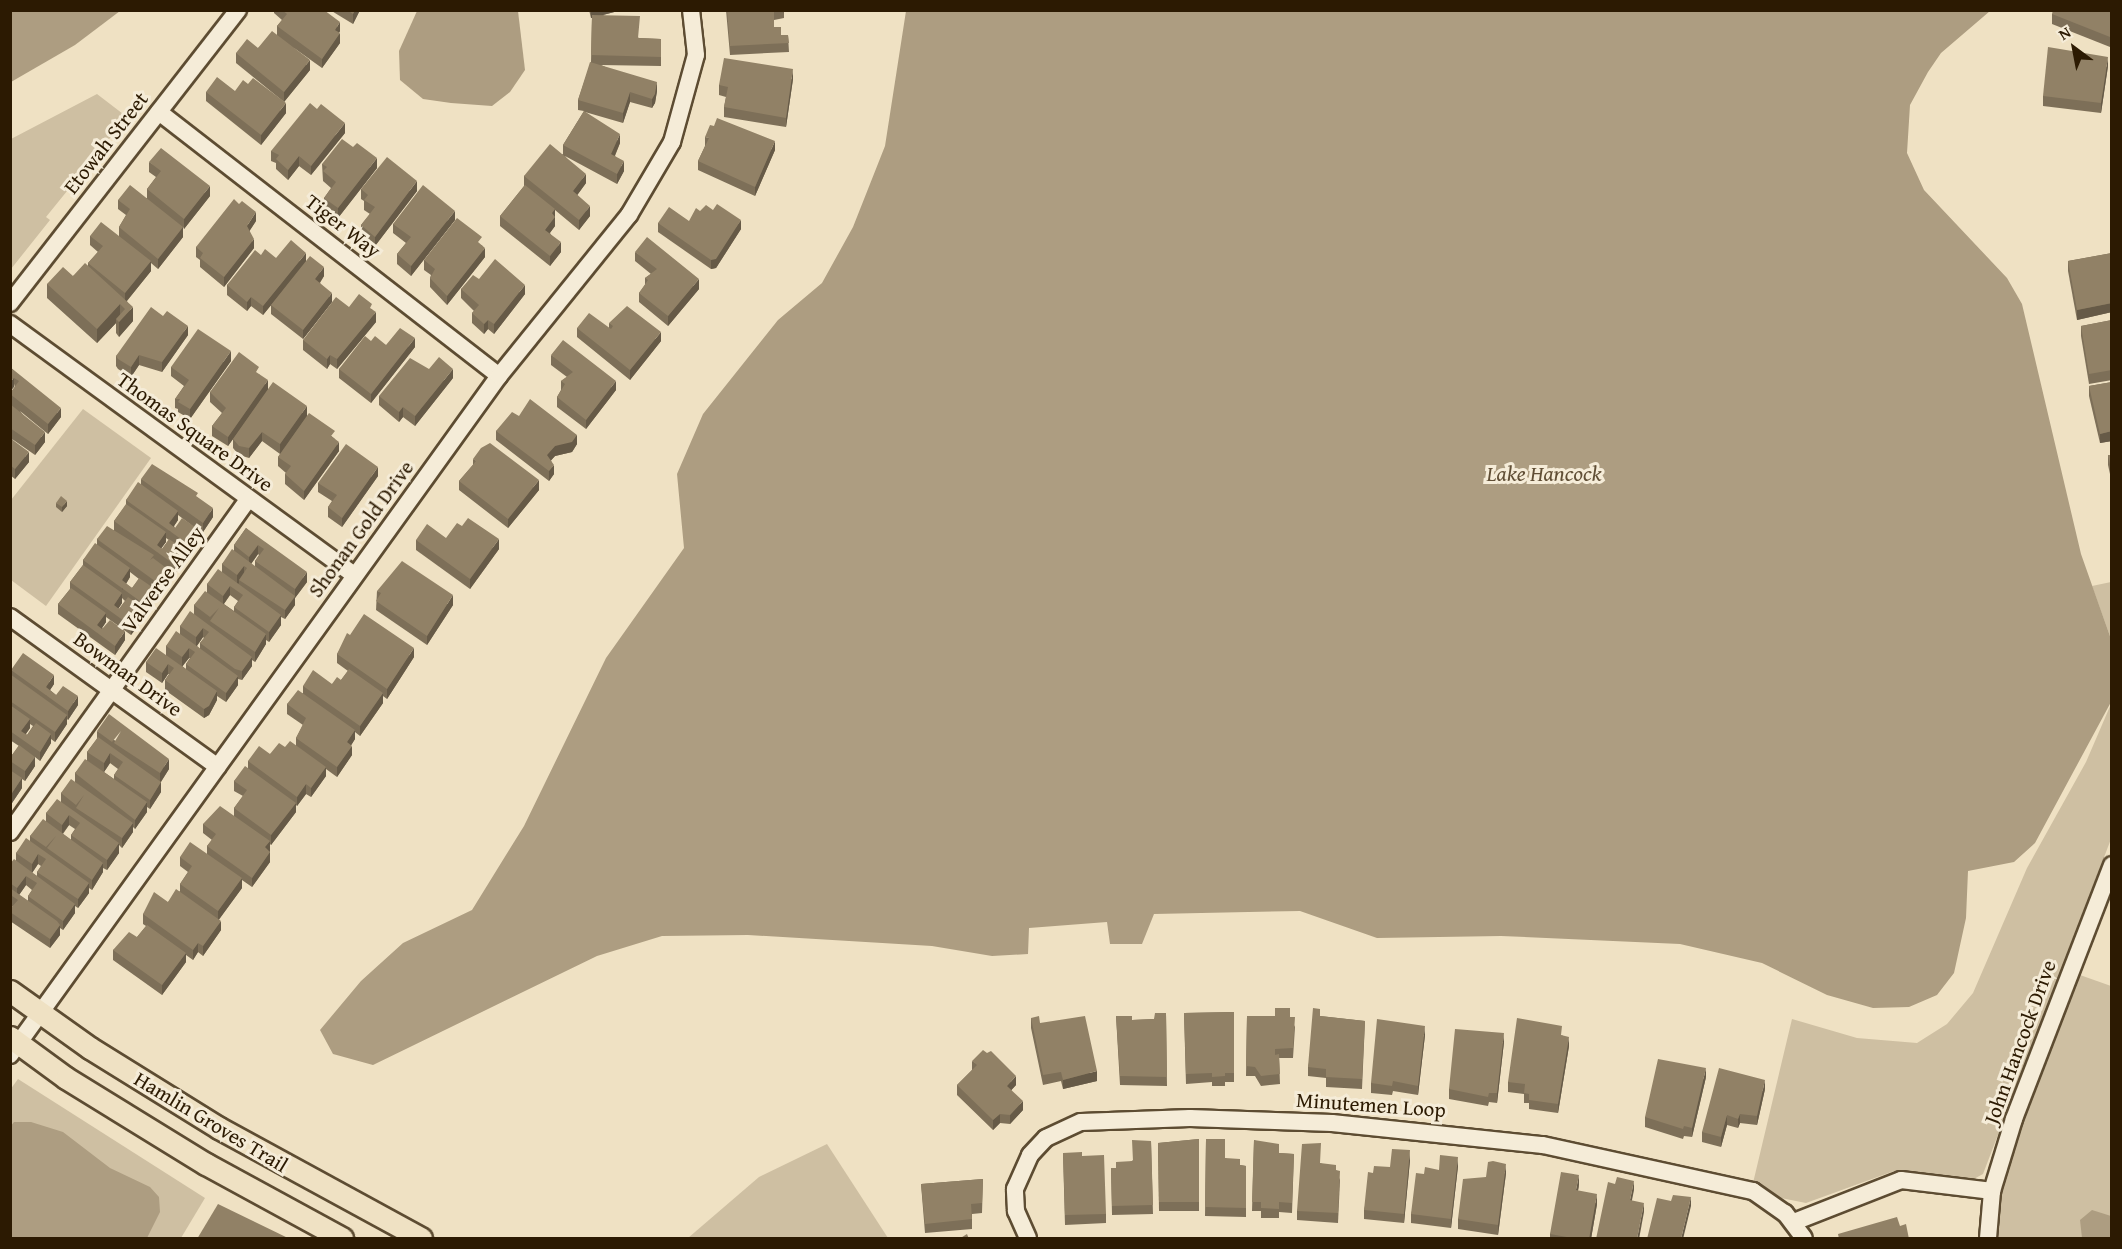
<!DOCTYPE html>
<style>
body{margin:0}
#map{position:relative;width:2122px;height:1249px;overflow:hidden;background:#efe1c3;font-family:"Gentium Book Plus",serif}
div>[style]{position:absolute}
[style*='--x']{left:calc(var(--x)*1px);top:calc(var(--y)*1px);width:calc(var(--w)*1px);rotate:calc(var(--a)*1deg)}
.green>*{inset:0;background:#cebfa2}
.water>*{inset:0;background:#ad9d81}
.roads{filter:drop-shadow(2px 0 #5d4c32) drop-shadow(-2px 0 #5d4c32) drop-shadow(0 2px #5d4c32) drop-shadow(0 -2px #5d4c32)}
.minor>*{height:16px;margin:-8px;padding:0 8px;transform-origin:8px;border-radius:8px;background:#f5ecd8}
.major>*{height:21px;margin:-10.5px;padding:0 10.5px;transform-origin:10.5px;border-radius:10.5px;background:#efe1c3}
.wall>*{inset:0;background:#7d6f58}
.shaded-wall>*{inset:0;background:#665a47}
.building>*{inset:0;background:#918166}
span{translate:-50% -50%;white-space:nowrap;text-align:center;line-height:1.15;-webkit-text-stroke:6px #f5ecd8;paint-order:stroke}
.street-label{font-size:21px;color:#2c1a02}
.water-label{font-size:22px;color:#604e35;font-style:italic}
.frame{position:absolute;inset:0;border:12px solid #2c1a02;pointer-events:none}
.north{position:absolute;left:2044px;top:18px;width:60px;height:60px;-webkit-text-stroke:4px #f5ecd8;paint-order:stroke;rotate:328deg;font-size:16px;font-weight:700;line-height:24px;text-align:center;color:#2c1a02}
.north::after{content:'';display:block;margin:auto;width:21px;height:27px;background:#2c1a02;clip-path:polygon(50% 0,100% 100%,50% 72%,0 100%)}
</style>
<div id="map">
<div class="green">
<div style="clip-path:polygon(97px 94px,127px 117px,46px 217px,50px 220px,11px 269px,11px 139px)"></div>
<div style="clip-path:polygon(83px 409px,151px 458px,46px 606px,11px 580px,11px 500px)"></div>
<div style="clip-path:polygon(2111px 582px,2111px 639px,2092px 586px)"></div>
<div style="clip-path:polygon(2111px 704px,2111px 839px,1983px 1174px,1972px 1180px,1894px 1171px,1806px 1203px,1781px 1198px,1753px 1183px,1792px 1019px,1857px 1038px,1917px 1043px,1947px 1024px,1973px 993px,2027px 868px,2086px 762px)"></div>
<div style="clip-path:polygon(2080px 975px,2111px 986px,2111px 1238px,1996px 1238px,2001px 1196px,2013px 1147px)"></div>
<div style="clip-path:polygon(18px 1079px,205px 1198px,181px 1238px,11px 1238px,10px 1090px)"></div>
<div style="clip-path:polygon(827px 1144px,888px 1238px,688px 1238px,759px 1177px)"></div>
</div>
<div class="water">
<div style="clip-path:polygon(10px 11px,11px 10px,120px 11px,75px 45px,11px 82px)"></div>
<div style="clip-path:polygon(417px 11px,518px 11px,525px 70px,510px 92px,492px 106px,451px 103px,423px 99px,400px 80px,399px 51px)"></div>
<div style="clip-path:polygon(906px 11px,1990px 11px,1941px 53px,1928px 72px,1910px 105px,1907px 153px,1924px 190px,2007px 278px,2022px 304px,2081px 554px,2111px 639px,2111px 702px,2035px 843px,2014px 862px,1968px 871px,1966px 918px,1954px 973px,1937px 995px,1909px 1007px,1873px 1008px,1827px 995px,1762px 963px,1680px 944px,1501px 936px,1377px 938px,1300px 911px,1154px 914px,1142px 944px,1110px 944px,1107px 922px,1029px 928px,1028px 954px,992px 956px,932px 946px,748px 935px,662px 936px,597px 956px,373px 1065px,333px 1054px,320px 1030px,361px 981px,403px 943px,472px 910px,524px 826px,606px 658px,684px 548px,677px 474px,703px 414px,778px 320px,822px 283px,853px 227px,885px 146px)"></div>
<div style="clip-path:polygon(14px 1122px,31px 1122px,63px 1132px,110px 1168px,150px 1187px,159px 1197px,160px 1212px,147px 1238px,11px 1238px,10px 1127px)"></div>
<div style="clip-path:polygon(2092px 1210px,2111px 1216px,2111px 1238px,2082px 1238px,2080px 1220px)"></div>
</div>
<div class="roads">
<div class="minor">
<div style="--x:159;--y:112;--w:430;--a:37.8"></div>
<div style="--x:10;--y:303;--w:371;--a:-52.1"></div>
<div style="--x:10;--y:324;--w:426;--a:36.1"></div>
<div style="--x:10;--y:617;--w:256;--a:35.8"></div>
<div style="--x:10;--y:832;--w:409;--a:-54.4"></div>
<div style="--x:10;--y:1055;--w:837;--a:-54.24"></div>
<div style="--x:499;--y:376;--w:207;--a:-51.1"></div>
<div style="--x:629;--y:215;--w:85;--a:-59.5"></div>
<div style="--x:672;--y:142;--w:90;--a:-74.6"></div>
<div style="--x:696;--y:55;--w:45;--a:-96.3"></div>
<div style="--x:1794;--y:1222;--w:115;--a:-21.4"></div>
<div style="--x:1901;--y:1180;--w:92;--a:6.9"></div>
<div style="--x:1028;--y:1238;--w:30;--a:-114"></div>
<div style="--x:1016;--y:1211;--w:22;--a:-93"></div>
<div style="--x:1015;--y:1189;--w:37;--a:-66"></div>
<div style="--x:1030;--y:1155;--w:23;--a:-47"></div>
<div style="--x:1046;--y:1138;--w:38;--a:-25"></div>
<div style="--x:1081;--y:1122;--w:109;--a:-2.1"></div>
<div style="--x:1190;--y:1118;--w:142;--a:2"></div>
<div style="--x:1332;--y:1123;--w:212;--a:6"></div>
<div style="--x:1543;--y:1145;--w:215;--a:12.4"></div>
<div style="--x:1753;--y:1191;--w:39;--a:35"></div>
<div style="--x:1785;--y:1213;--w:31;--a:53"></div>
<div style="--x:1988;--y:1238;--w:47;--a:-85.1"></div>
<div style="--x:1992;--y:1191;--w:75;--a:-73"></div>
<div style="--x:2014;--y:1119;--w:272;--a:-68.9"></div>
</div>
<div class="major">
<div style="--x:10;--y:991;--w:98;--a:35.5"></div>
<div style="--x:90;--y:1048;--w:152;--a:31.8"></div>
<div style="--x:219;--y:1128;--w:230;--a:28.6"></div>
<div style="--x:10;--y:1037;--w:69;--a:36.2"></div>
<div style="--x:66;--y:1078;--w:164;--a:31.6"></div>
<div style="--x:206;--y:1164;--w:155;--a:28.6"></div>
</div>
</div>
<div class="wall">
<div style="clip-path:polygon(274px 10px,324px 10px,340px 31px,339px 33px,340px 43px,322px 68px,294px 48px,310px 70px,284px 102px,236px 63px,236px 53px,258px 48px,277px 35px,277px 26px,282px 20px,274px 13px)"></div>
<div style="clip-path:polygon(330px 10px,360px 10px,353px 24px)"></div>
<div style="clip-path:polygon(589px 10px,622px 10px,603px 15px,639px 38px,661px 39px,661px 66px,601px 65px,657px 91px,655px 103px,652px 108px,630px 102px,623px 123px,585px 112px,620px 143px,615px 156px,624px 171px,617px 184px,565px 156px,586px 183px,577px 195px,590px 216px,579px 230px,555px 210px,555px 226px,550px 233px,561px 252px,550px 266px,500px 226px,500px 216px,524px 186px,524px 176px,563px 154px,563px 145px,584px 111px,578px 110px,578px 100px,591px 62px,592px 18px,591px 18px)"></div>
<div style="clip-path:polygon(726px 10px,784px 10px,784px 18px,774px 20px,774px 27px,781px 35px,788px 35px,789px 52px,730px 55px)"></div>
<div style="clip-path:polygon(2112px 10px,2112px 45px,2110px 47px,2052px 24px,2052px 14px)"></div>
<div style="clip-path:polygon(2108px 66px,2101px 113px,2043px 106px,2043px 96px)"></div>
<div style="clip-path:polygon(793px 79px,786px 127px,724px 117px,724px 107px,726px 97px,719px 95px,719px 85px)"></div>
<div style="clip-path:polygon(235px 91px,286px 113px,261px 145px,206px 101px,206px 92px)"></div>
<div style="clip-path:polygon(345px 133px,311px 175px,299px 166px,288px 180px,276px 169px,276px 163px,271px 161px,271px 151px)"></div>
<div style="clip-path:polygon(705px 137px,775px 150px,755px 196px,698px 170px,698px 161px,705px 146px)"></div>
<div style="clip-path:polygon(149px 162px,210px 196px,184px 229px,183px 227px,183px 237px,158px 269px,151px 263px,151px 271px,127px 301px,133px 321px,119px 337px,116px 333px,116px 323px,97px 343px,47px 298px,47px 284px,73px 276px,88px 267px,88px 263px,98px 252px,90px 245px,90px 236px,119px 236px,119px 227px,126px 215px,118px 209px,118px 200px,147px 198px,147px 189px,156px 177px,149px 172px)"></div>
<div style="clip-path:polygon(322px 164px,377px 168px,338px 218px,324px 207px,324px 198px,331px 188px,323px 181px)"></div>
<div style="clip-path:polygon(361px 189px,417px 191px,375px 246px,361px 235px,361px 225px,370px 214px,364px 210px,364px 201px,361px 199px)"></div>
<div style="clip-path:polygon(455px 220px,411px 276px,397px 264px,397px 254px,406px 243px,393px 233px,393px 224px)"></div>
<div style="clip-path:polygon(256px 221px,249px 231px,254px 248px,224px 287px,200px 267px,200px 260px,196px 257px,196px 247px)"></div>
<div style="clip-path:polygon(689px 221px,741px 229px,716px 268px,711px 269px,658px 232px,658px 223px)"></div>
<div style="clip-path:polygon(482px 245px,485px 257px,447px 305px,430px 287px,430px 278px,431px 275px,424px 270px,424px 260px)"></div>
<div style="clip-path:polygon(635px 252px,699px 289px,668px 326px,639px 302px,639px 293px,645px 285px,645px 278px,651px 274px,635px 261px)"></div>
<div style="clip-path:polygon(2112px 253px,2112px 312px,2077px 320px,2068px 271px,2068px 261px)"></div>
<div style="clip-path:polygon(261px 255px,276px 258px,306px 262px,324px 276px,320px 283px,332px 302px,303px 339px,271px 314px,271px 305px,293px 278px,263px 315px,251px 306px,247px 311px,227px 295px,227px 285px)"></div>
<div style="clip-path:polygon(479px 279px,525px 294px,494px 334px,488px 329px,484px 334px,472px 323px,472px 313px,474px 311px,461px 298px,461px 289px)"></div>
<div style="clip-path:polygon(349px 307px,372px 309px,376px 322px,337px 369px,330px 364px,327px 369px,303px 350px,303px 340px)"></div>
<div style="clip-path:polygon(163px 316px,188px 335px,162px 372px,139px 365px,131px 377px,118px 369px,116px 366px,116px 356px)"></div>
<div style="clip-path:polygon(2112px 320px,2112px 380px,2089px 384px,2081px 336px,2081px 326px)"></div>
<div style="clip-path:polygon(609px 323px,661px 341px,630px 380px,577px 337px,577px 328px,609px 328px)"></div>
<div style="clip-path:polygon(371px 341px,386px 345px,415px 347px,371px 403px,339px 378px,339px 369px)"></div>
<div style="clip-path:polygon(551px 355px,616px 390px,586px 429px,557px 407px,557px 397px,561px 390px,561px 381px,567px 377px,551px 365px)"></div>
<div style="clip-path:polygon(231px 361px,190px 419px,178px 412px,178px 409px,175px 408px,175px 399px,184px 386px,171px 376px,171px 367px)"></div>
<div style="clip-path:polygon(10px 367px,61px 417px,48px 434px,20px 411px,45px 442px,35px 455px,12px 439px,29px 462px,15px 479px,10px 475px,10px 393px,15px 388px)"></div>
<div style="clip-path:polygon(259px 374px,268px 390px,307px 416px,335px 439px,339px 451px,304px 500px,285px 484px,285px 474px,286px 473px,278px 466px,278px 457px,280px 454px,262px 441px,249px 458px,239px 455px,233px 448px,233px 439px,228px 446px,212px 436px,212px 426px,222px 413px,210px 402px,210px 392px)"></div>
<div style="clip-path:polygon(453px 378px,415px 426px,403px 417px,399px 422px,379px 405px,379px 396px)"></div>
<div style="clip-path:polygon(2112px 382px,2112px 441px,2100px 443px,2089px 396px,2089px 386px)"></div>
<div style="clip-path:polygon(519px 416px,577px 444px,572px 452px,555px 456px,551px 460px,554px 474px,549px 481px,496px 440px,496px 431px)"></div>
<div style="clip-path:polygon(2108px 455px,2112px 455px,2112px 483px,2108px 465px)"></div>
<div style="clip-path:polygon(473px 459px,539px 490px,508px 528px,459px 490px,459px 481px,473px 465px)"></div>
<div style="clip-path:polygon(378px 476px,342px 527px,328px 517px,328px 507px,332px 501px,318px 492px,318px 483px)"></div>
<div style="clip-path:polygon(evenodd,141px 479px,198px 498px,213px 517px,203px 532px,198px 529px,198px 538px,188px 553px,185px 552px,185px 560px,175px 575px,169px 571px,169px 579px,159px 594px,155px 591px,155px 599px,144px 614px,144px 618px,131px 635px,106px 617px,106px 622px,102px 628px,125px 640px,115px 655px,58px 614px,58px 604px,70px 589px,70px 582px,83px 565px,83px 560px,97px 545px,97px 539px,114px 530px,114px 521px,126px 505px,126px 500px,141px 485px,141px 479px,178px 515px,190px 524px,175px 528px,174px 526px,178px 520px,178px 515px,141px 479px,166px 538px,169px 540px,162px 549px,161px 548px,166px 542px,166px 538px,141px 479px,130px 572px,139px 579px,132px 588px,126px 584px,130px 577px,130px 572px,141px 479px,122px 598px,125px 601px,119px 609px,118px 609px,122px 603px,122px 598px)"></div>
<div style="clip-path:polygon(56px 503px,67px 506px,62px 512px,56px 507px)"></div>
<div style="clip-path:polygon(evenodd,246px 528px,307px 582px,295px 598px,295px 605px,285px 619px,281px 617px,281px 625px,269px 642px,266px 640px,266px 644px,255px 662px,252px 660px,252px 666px,242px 680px,238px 679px,238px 685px,226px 702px,217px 696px,217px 700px,209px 715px,204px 718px,165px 690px,165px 680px,169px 674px,168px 674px,162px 683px,146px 672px,146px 662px,166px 655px,166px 646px,180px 634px,180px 626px,194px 614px,194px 605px,207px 593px,207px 584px,222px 572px,222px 564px,234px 551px,234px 545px,246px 528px,258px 554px,259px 555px,255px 561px,255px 567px,251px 564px,258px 554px,246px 528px,230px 595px,238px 601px,234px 607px,234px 611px,224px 604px,230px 595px,246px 528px,203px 637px,204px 638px,200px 643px,200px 649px,197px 646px,203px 637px,246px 528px,189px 658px,190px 658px,186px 664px,186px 669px,182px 666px,189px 658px)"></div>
<div style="clip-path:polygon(446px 538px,499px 549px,470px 589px,416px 550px,416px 540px)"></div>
<div style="clip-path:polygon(377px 591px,453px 605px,427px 645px,376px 610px)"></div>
<div style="clip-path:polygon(350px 635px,414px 657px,387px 699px,383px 696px,383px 703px,360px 736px,355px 732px,355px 739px,351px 745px,352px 755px,337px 777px,326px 769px,326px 776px,311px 797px,306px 794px,297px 806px,296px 805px,296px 812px,271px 845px,270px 844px,270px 862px,252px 887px,242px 880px,242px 888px,219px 919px,221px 930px,203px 956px,198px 952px,193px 960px,186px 955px,186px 962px,162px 995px,113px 960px,113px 950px,137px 937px,146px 926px,143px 924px,143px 914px,168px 902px,180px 891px,180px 884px,188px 872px,180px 866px,180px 857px,207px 854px,207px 846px,212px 840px,203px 833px,203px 824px,234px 816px,234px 808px,243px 796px,234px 791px,234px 781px,248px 768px,248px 761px,270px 754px,285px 747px,296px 746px,296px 738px,303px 725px,287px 714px,287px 704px,303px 693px,303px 686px,332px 684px,341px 680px,348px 671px,337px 663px,337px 654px)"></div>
<div style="clip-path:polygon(evenodd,11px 670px,54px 684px,50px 690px,56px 695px,78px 705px,68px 720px,67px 719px,67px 724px,55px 742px,51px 739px,51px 743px,40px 761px,35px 757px,35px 766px,25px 781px,22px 779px,22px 788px,12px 803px,10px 801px,10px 754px,12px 755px,19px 746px,10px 740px,11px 670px,30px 724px,33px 726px,27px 735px,26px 734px,30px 728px,30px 724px)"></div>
<div style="clip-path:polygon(evenodd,97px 731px,169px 769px,161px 782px,161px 792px,150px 809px,147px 807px,147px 812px,135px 829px,133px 827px,133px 832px,122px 848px,119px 845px,119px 853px,107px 870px,103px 868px,103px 872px,92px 890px,89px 888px,89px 893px,78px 908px,75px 906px,75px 913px,63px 930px,60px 928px,60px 935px,50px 948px,10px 921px,10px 909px,13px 906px,12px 906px,10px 908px,10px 864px,16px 861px,16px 853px,30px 841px,30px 836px,46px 822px,46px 813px,61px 802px,61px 793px,75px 782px,75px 773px,87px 760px,87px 752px,97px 739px,97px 731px,110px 763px,118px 769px,114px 775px,114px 779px,104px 772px,110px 763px,97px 731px,69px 825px,75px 829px,71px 835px,71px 840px,63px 834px,69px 825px,97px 731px,38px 864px,41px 866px,37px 872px,37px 876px,32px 873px,38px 864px,97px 731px,26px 885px,32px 890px,28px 896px,28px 901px,19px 895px,26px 885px)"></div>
<div style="clip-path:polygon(1234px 1012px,1234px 1082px,1225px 1082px,1225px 1086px,1212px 1086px,1212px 1082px,1186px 1084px,1184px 1013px)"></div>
<div style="clip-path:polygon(1166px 1013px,1167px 1086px,1120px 1085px,1116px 1016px,1132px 1020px,1154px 1019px)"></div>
<div style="clip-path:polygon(1247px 1016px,1290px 1017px,1295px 1027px,1293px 1058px,1279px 1058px,1280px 1084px,1261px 1086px,1255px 1076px,1246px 1076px)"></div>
<div style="clip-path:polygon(1320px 1016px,1365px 1021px,1362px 1089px,1326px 1087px,1326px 1078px,1308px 1076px,1308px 1067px)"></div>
<div style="clip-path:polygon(1031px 1018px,1040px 1023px,1097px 1081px,1063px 1089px,1061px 1081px,1043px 1085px,1031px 1028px)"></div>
<div style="clip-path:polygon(1425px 1035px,1418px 1095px,1393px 1091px,1392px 1095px,1371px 1093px,1371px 1083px)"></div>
<div style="clip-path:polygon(1562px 1035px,1569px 1046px,1558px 1113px,1529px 1109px,1529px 1103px,1524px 1103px,1524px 1094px,1508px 1092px,1508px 1082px)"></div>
<div style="clip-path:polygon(1504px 1042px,1497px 1103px,1489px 1102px,1488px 1106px,1449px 1099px,1449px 1089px)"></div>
<div style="clip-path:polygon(972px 1061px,1016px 1085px,1011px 1090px,1023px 1110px,1010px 1124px,1000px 1123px,993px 1130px,957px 1095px,957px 1085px,972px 1070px)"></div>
<div style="clip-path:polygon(1706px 1077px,1692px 1137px,1684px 1136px,1683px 1139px,1645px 1127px,1645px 1117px)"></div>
<div style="clip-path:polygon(1765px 1089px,1757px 1125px,1740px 1123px,1738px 1128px,1727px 1125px,1721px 1147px,1702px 1142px,1702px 1132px)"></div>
<div style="clip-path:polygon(1199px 1139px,1199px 1211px,1159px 1211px,1158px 1143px)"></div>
<div style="clip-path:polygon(1206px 1139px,1225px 1158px,1240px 1165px,1246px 1166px,1246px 1217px,1205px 1216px)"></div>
<div style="clip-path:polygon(1254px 1140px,1279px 1153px,1294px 1154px,1292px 1213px,1279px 1212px,1279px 1218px,1261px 1218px,1261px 1211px,1252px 1211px)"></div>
<div style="clip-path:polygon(1151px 1141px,1153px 1214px,1112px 1215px,1111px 1168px,1116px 1168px,1132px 1161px)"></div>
<div style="clip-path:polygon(1063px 1153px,1106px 1214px,1106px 1223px,1065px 1225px)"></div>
<div style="clip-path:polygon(1410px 1160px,1404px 1223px,1364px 1219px,1364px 1210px,1373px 1173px)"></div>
<div style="clip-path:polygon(1320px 1163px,1336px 1170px,1340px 1180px,1338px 1223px,1297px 1220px,1297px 1211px)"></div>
<div style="clip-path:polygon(1458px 1166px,1451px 1228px,1411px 1223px,1411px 1214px,1424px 1174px)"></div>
<div style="clip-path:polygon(1506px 1173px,1498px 1235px,1458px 1229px,1458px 1219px,1486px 1177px)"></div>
<div style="clip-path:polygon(983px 1179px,982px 1213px,972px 1214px,972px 1229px,925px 1233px,921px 1184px)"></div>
<div style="clip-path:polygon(1579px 1185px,1578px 1191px,1597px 1204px,1591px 1239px,1550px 1239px,1550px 1234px)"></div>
</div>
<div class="shaded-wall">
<div style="clip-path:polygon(355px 10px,360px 10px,353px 24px,353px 14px)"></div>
<div style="clip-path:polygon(591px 10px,622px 10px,591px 18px)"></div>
<div style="clip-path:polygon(340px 22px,340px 31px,335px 39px,335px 30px)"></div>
<div style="clip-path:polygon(340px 33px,340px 43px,322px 68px,322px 59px)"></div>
<div style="clip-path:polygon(2112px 35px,2112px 45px,2110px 47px,2110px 37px)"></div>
<div style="clip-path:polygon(2108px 57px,2108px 66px,2101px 113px,2101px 103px)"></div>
<div style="clip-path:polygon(310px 60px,310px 70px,284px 102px,284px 92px)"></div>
<div style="clip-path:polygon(793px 69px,793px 79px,786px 127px,786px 118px)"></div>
<div style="clip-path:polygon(657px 82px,657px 91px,655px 103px,652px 108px,652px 99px)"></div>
<div style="clip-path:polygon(630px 92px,630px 102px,623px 123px,623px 113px)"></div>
<div style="clip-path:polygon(286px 103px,286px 113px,261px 145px,261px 135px)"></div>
<div style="clip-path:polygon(345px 123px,345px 133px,311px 175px,311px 166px)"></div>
<div style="clip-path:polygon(620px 134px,620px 143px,611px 164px,611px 154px)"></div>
<div style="clip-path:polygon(775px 141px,775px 150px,755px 196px,755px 187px)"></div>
<div style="clip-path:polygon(299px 156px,299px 166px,288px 180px,288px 170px)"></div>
<div style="clip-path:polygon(377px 158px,377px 168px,338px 218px,338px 208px)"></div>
<div style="clip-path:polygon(624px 161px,624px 171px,617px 184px,617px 174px)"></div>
<div style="clip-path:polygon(586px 174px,586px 183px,573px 201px,573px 191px)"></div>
<div style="clip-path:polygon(417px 181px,417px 191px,375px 246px,375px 237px)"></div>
<div style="clip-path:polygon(210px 186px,210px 196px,184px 229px,184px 219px)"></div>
<div style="clip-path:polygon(590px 206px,590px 216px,579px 230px,579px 220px)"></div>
<div style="clip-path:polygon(555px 209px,555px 226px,545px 239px,545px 230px,552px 213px)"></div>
<div style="clip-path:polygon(455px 211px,455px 220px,411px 276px,411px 266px)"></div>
<div style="clip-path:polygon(256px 212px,256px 221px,247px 235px,247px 226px)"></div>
<div style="clip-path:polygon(741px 220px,741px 229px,716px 268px,711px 269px,711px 260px)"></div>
<div style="clip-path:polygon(183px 227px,183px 237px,158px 269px,158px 259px)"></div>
<div style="clip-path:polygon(254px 239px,254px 248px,224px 287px,224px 277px)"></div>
<div style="clip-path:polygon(561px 242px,561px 252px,550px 266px,550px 256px)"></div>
<div style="clip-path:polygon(485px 248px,485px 257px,447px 305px,447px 296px)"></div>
<div style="clip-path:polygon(306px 253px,306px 262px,263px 315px,263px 306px)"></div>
<div style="clip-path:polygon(151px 261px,151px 271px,125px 303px,125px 293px)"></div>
<div style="clip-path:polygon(324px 267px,324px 276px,315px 289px,315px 279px)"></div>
<div style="clip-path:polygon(699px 279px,699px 289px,668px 326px,668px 316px)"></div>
<div style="clip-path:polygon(525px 285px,525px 294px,494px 334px,494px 324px)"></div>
<div style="clip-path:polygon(332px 293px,332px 302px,303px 339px,303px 330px)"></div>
<div style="clip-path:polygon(251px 297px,251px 306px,247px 311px,247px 302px)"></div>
<div style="clip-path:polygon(2112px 303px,2112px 312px,2077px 320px,2077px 310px)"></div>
<div style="clip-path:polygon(120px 304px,120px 318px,116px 319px,116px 323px,97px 343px,97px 329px)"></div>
<div style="clip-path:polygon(133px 307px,133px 321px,119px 337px,119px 322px)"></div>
<div style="clip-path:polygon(376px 312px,376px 322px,337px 369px,337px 359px)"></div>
<div style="clip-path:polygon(488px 320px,488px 329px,484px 334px,484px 324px)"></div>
<div style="clip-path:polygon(188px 326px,188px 335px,162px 372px,162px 362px)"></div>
<div style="clip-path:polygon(661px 332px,661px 341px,630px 380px,630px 370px)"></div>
<div style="clip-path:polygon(415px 338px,415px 347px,371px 403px,371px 394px)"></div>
<div style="clip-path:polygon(231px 351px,231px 361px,190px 419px,190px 409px)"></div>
<div style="clip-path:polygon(139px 355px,139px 365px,131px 377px,131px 367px)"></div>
<div style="clip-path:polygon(330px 355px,330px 364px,327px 369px,327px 359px)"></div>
<div style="clip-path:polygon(453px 369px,453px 378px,415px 426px,415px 416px)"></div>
<div style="clip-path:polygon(14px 378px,14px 387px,10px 392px,10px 382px)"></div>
<div style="clip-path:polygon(268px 380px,268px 390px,228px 446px,228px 437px)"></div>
<div style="clip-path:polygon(616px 381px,616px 390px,586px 429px,586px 420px)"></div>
<div style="clip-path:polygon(307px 406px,307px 416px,280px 454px,280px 444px)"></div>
<div style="clip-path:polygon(403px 407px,403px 417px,399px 422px,399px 412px)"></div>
<div style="clip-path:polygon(61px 408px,61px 417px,48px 434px,48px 424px)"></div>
<div style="clip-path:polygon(2112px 431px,2112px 441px,2100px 443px,2100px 434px)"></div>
<div style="clip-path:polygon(45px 432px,45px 442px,35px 455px,35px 445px)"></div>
<div style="clip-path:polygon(262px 432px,262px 441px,249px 458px,249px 448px)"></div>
<div style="clip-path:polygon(577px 435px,577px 444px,572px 452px,555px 456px,547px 465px,547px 455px,555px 446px)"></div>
<div style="clip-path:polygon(339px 442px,339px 451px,304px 500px,304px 491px)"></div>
<div style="clip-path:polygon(29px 452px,29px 462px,15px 479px,15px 469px)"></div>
<div style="clip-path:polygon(554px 465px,554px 474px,549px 481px,549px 471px)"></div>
<div style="clip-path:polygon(378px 467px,378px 476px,342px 527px,342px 518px)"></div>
<div style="clip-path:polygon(539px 480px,539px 490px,508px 528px,508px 519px)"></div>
<div style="clip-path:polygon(67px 501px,67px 506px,62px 512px,62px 507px)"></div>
<div style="clip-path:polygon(213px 508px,213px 517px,203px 532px,203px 523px)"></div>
<div style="clip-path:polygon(178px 511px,178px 520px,170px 532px,169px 523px)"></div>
<div style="clip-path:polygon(198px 529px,198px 538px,188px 553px,188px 544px)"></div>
<div style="clip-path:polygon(166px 532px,166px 542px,158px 553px,157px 545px)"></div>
<div style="clip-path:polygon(499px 539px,499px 549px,470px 589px,470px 579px)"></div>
<div style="clip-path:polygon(258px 545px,258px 554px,249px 567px,249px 557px)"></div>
<div style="clip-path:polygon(185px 550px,185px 560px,175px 575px,175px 565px)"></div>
<div style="clip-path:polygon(244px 566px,244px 575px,239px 580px,239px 583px,237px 585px,237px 575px)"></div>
<div style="clip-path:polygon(130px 568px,130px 577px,122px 590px,122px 580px)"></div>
<div style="clip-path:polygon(169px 570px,169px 579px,159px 594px,159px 584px)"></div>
<div style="clip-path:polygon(307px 572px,307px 582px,295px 598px,295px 605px,285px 619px,285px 610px,295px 597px,295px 589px)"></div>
<div style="clip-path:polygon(230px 586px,230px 595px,223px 605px,223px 596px)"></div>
<div style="clip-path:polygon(155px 589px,155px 599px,144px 614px,144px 604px)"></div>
<div style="clip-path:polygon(122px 593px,122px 603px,115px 614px,114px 605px)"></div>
<div style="clip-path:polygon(453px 595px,453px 605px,427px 645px,427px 636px)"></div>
<div style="clip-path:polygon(144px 608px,144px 618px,131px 635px,131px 626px)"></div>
<div style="clip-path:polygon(106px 613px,106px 622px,98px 634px,97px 625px)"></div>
<div style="clip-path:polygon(281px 615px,281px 625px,269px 642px,269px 632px)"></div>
<div style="clip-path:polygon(203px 628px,203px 637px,196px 647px,196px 637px)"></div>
<div style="clip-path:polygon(125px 631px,125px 640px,115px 655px,115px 646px)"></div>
<div style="clip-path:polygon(266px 634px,266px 644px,255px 662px,255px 652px)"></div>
<div style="clip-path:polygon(189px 648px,189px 658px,182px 667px,182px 657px)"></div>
<div style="clip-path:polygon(414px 648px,414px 657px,387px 699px,387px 689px)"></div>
<div style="clip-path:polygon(252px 657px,252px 666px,242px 680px,242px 671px)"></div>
<div style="clip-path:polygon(168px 664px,168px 674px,162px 683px,162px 673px)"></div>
<div style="clip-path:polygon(54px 675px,54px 684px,46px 696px,46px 687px)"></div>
<div style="clip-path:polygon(238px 676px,238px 685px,226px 702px,226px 693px)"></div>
<div style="clip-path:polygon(217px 691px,217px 700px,209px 715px,204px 718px,204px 709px)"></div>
<div style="clip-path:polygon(383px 693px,383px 703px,360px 736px,360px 726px)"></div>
<div style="clip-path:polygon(78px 696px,78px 705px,68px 720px,68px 711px)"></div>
<div style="clip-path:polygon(67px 715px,67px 724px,55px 742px,55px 732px)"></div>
<div style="clip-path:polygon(30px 719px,30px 728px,22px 739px,21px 731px)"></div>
<div style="clip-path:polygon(355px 730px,355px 739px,347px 752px,347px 742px)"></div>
<div style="clip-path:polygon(51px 734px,51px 743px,40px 761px,40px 752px)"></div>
<div style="clip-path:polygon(352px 746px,352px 755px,337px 777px,337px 767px)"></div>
<div style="clip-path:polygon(110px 753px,110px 763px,104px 772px,104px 763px)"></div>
<div style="clip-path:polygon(35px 757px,35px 766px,25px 781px,25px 771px)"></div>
<div style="clip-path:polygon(169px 759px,169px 769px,160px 783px,160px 773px)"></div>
<div style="clip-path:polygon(326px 767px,326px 776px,311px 797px,311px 788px)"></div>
<div style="clip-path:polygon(22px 778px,22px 788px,12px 803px,12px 793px)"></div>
<div style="clip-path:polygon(161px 782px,161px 792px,150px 809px,150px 800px)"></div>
<div style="clip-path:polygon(306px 784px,306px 794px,297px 806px,297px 797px)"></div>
<div style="clip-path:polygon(147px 802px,147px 812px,135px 829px,135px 820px)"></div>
<div style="clip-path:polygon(296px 803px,296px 812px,271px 845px,271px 835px)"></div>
<div style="clip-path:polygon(69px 815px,69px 825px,62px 834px,62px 825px)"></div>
<div style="clip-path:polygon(133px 823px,133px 832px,122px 848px,122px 838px)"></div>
<div style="clip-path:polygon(270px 841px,270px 851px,265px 857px,265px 847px)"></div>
<div style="clip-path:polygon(119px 843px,119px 853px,107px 870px,107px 860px)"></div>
<div style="clip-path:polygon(270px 852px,270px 862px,252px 887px,252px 878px)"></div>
<div style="clip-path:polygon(38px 854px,38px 864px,32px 873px,32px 864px)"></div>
<div style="clip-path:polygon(103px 863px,103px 872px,92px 890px,92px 880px)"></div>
<div style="clip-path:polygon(26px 876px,26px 885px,17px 898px,17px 888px)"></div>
<div style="clip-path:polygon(242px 878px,242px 888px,218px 921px,218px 911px)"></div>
<div style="clip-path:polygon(89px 883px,89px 893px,78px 908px,78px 899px)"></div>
<div style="clip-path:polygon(12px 896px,12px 906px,10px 908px,10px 898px)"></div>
<div style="clip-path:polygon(75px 904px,75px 913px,63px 930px,63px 921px)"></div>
<div style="clip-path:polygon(221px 921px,221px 930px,203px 956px,203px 946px)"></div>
<div style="clip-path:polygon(60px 925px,60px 935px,50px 948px,50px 939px)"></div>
<div style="clip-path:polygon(198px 943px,198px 952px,193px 960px,193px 950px)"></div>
<div style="clip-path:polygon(186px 953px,186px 962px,162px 995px,162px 985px)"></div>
<div style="clip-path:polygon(1425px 1026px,1425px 1035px,1418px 1095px,1418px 1086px)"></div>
<div style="clip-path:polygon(1504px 1033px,1504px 1042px,1497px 1103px,1497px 1093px)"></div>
<div style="clip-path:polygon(1569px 1037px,1569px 1046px,1558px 1113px,1558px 1104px)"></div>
<div style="clip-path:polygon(1706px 1068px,1706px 1077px,1692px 1137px,1692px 1128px)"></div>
<div style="clip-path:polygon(1097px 1071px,1097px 1081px,1063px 1089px,1063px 1080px)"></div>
<div style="clip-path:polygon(1016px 1076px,1016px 1085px,1007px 1095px,1007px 1086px)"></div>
<div style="clip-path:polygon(1765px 1080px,1765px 1089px,1757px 1125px,1757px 1116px)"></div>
<div style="clip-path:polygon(1023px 1101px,1023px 1110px,1010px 1124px,1010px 1115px)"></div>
<div style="clip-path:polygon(1000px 1114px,1000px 1123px,993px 1130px,993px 1120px)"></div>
<div style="clip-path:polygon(1740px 1114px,1740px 1123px,1738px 1128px,1738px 1119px)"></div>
<div style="clip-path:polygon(1727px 1115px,1727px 1125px,1721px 1147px,1721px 1137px)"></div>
<div style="clip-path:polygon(1410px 1150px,1410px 1160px,1404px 1223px,1404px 1214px)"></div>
<div style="clip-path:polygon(1458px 1157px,1458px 1166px,1451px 1228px,1451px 1219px)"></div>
<div style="clip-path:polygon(1506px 1164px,1506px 1173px,1498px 1235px,1498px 1225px)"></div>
<div style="clip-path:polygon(1579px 1175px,1579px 1185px,1576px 1200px,1576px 1190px)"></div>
<div style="clip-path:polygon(1634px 1181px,1634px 1190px,1630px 1210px,1630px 1200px)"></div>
<div style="clip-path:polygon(1597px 1194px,1597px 1204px,1591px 1239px,1589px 1239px)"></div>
<div style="clip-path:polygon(1691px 1197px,1691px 1206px,1683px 1239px,1681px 1239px)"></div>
<div style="clip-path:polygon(1644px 1203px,1644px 1212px,1639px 1239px,1637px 1239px)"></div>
</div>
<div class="building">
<div style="clip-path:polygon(282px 10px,324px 10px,340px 22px,335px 30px,340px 33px,322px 59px,277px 26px,287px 14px)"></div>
<div style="clip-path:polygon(347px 10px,355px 10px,353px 14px)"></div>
<div style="clip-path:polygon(727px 10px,774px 10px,774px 27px,781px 27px,781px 35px,788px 35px,789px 43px,730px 46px)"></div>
<div style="clip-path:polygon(2053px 10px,2112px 10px,2112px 35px,2110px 37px,2052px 14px)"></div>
<div style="clip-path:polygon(592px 15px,640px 16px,638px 38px,661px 39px,661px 57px,591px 55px)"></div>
<div style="clip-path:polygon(272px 31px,310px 60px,284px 92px,236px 53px,247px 39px,258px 48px)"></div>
<div style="clip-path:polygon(2048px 47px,2108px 57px,2101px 103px,2043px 96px)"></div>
<div style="clip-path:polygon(724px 58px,793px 69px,786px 118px,724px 107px,728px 87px,719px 85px)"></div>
<div style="clip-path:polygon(590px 62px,657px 82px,655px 94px,652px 99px,630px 92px,623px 113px,578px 100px)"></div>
<div style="clip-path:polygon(217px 77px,235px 91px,243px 80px,248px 84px,253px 78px,286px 103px,261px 135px,206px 92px)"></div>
<div style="clip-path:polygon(310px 103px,317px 109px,321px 104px,345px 123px,311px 166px,299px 156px,288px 170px,276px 159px,279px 155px,271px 151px)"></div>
<div style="clip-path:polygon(584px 111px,620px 134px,611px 154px,624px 161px,617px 174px,563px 145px)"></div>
<div style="clip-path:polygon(717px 118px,775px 141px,755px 187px,698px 161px,709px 138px,705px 137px,710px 125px,714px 126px)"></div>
<div style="clip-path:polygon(342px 139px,353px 147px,357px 143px,377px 158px,338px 208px,324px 198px,336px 182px,323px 171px,327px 167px,322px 164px)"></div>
<div style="clip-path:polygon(550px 144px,586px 174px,573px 191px,590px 206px,579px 220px,524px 176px)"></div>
<div style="clip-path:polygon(161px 148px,210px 186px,184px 219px,147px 189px,161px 171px,149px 162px)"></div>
<div style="clip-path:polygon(387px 157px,417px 181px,375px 237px,361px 225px,375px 207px,364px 200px,368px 195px,361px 189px)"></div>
<div style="clip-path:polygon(130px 185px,183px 227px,158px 259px,119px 227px,130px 209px,118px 200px)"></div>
<div style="clip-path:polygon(423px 185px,455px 211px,411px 266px,397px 254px,411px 237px,393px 224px)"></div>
<div style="clip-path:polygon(525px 185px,555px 209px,552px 213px,555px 217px,545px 230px,561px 242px,550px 256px,500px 216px)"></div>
<div style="clip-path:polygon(234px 199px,239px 204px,242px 201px,256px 212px,247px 226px,254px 239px,224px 277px,200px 258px,203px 253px,196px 247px)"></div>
<div style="clip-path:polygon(717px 204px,741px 220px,716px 259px,711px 260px,658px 223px,669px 207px,689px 221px,696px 208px,700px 211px,706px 205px,713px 210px)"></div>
<div style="clip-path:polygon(457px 218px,482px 237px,478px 242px,485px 248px,447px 296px,430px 278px,435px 269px,424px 260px)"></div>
<div style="clip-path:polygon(101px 222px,151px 261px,125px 293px,88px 263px,103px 246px,90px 236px)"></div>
<div style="clip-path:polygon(647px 237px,699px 279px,668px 316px,639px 293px,648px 280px,645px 278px,657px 269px,635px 252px)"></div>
<div style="clip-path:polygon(291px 240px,306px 253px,263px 306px,251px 297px,247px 302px,227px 285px,255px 250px,261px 255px,265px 249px,276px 258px)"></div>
<div style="clip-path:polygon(2112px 253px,2112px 303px,2077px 310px,2068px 261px)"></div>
<div style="clip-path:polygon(310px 256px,324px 267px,315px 279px,332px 293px,303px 330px,271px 305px)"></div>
<div style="clip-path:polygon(495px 259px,525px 285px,494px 324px,488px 320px,484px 324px,472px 313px,479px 305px,461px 289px,473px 275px,479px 279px)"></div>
<div style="clip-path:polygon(85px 263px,133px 307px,119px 322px,116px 319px,125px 309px,120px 304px,97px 329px,47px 284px,63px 267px,73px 276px)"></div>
<div style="clip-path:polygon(359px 294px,372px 304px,370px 308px,376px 312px,337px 359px,330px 355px,327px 359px,303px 340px,336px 297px,349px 307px)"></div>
<div style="clip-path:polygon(627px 306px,661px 332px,630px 370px,577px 328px,589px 313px,611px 329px,613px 326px,609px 323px)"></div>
<div style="clip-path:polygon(151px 307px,163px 316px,167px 311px,188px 326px,162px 362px,139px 355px,131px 367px,118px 359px,116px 356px)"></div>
<div style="clip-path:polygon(2112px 320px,2112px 370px,2089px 374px,2081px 326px)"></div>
<div style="clip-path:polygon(400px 328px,415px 338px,371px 394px,339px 369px,365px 336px,371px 341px,375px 336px,386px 345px)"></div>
<div style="clip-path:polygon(198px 329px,231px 351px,190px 409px,178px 402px,180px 399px,175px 399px,189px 380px,171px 367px)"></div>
<div style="clip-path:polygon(563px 340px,616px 381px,586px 420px,557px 397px,565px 384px,561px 381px,573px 372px,551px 355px)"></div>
<div style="clip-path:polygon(239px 352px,259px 367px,256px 372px,268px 380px,228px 437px,212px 426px,226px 408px,210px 392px)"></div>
<div style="clip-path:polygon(439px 357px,453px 369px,415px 416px,403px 407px,399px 412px,379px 396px,410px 358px,429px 369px)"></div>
<div style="clip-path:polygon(10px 367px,61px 408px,48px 424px,10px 394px,10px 393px,19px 381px,14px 378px,10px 382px)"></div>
<div style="clip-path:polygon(273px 382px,307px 406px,280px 444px,262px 432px,249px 448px,239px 446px,233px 439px)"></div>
<div style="clip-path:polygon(2112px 382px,2112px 431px,2100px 434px,2089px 386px)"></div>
<div style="clip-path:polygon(530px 399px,577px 435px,572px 442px,555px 446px,547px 455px,554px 465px,549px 471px,496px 431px,512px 412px,519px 416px)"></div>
<div style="clip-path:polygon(10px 404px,45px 432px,35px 445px,10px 428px)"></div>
<div style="clip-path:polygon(309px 413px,335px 431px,331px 436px,339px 442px,304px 491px,285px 474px,291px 466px,278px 457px)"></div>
<div style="clip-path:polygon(10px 438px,29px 452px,15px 469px,10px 465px)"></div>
<div style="clip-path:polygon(490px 443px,539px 480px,508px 519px,459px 481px,476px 461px,473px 459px,481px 448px)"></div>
<div style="clip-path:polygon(346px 444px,378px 467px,342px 518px,328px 507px,337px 495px,318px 483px)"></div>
<div style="clip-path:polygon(2108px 455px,2112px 455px,2112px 473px)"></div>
<div style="clip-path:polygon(152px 464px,198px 493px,196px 496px,213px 508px,203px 523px,141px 479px)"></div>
<div style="clip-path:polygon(138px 482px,178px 511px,169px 523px,175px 528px,182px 518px,198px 529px,188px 544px,126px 500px)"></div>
<div style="clip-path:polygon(61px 496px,67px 501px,62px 507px,56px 503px)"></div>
<div style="clip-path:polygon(126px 504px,166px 532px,157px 545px,162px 549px,169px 539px,185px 550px,175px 565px,114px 521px)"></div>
<div style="clip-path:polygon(468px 518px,499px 539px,470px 579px,416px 540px,427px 524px,446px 538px,457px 523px,462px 526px)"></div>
<div style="clip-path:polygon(107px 526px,154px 555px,150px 560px,153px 558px,169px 570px,159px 584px,97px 539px)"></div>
<div style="clip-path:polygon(246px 528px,307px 572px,295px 589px,255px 561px,264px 549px,258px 545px,249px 557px,234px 545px)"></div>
<div style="clip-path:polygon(95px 543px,130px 568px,122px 580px,132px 588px,139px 578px,155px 589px,144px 604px,83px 560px)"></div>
<div style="clip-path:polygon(232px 549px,295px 596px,285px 610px,239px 580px,247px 568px,244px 566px,237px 575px,222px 564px)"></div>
<div style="clip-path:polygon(402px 561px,453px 595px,427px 636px,376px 601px,381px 593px,377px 591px)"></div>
<div style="clip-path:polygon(83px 565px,122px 593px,114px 605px,119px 609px,128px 597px,144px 608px,131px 626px,70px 582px)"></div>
<div style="clip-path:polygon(218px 569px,281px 615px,269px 632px,234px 607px,243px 595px,230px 586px,223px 596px,207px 584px)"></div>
<div style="clip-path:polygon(71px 588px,106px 613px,97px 625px,102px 629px,110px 620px,125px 631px,115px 646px,58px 604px)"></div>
<div style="clip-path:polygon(205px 591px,266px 634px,255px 652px,210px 621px,219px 608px,210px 617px,194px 605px)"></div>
<div style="clip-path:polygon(190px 611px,252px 657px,242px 671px,235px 669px,200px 643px,209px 632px,203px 628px,196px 637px,180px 626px)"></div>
<div style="clip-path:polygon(364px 614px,414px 648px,387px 689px,337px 654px,347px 633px,350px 635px)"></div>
<div style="clip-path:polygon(176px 631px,238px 676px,226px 693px,186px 664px,195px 652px,189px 648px,182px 657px,166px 646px)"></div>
<div style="clip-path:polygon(156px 648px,217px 691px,209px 706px,204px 709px,165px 680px,174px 668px,168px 664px,162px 673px,146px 662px)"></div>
<div style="clip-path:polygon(23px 653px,54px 675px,46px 687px,56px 695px,63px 686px,78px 696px,68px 711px,11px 670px)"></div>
<div style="clip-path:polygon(349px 669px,383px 693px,360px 726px,303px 686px,313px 670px,332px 684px,337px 677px,341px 680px)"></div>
<div style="clip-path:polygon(10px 674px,67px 715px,55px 732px,10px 701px)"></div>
<div style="clip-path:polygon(298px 690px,355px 730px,347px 742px,352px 746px,337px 767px,296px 738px,306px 718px,287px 704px)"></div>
<div style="clip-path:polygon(10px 705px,30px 719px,21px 731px,27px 735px,36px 723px,51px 734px,40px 752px,10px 731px)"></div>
<div style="clip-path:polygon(109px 714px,169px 759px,160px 773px,114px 743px,121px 731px,112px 742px,97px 731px)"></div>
<div style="clip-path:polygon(98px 737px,161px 782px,150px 800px,114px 775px,123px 762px,110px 753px,104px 763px,87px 752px)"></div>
<div style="clip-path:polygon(290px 741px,326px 767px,311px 788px,306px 784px,297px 797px,248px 761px,259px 746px,270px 754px,279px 743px,285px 747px)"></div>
<div style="clip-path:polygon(19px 745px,35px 757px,25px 771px,10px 761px,10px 754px,12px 755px)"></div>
<div style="clip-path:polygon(85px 759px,147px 802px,135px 820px,75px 773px)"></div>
<div style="clip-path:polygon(245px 766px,296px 803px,271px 835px,234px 808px,247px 790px,234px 781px)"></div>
<div style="clip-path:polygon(10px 770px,22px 778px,12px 793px,10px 792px)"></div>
<div style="clip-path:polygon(71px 779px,133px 823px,122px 838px,76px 808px,84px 795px,76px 805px,61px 793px)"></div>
<div style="clip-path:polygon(57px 799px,119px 843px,107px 860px,71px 835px,80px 823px,69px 815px,62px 825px,46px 813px)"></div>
<div style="clip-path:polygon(220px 806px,270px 841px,265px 847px,270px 852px,252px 878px,207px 846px,216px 834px,203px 824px)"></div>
<div style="clip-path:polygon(43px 819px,103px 863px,92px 880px,47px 848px,56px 836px,46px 847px,30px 836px)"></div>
<div style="clip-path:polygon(26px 838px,89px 883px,78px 899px,37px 872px,46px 859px,38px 854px,32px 864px,16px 853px)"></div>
<div style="clip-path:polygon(190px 842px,242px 878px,218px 911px,180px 884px,192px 866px,180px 857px)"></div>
<div style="clip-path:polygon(14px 859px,75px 904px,63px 921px,28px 896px,37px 883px,26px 876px,17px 888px,10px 883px,10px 864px)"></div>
<div style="clip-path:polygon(10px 888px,57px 921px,60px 925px,50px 939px,10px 912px,10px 909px,18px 900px,12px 896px,10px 898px)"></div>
<div style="clip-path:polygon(176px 889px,221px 921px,203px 946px,198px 943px,193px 950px,143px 914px,154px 892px,168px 902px)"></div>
<div style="clip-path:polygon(147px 925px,186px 953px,162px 985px,113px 950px,129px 932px,137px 937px)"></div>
<div style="clip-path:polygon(1275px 1008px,1290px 1008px,1290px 1017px,1295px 1017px,1293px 1048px,1275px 1049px,1275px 1055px,1279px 1054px,1280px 1074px,1261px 1076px,1255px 1067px,1246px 1066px,1247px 1016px,1275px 1016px)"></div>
<div style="clip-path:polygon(1313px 1008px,1320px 1009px,1320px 1016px,1365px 1021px,1362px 1079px,1326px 1077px,1326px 1069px,1308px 1067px)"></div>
<div style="clip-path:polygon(1234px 1012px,1234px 1073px,1225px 1073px,1225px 1076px,1212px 1077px,1212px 1073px,1186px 1074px,1184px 1013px)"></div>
<div style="clip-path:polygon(1155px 1013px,1166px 1013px,1167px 1077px,1120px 1076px,1116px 1016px,1132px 1016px,1132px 1020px,1154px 1019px)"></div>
<div style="clip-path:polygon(1039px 1016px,1040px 1023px,1085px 1016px,1097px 1071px,1063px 1080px,1061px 1072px,1043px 1075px,1031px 1018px)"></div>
<div style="clip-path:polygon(1517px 1018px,1562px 1026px,1561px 1035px,1569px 1037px,1558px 1104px,1529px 1100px,1529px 1094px,1524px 1093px,1525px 1084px,1508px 1082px)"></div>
<div style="clip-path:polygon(1377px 1019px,1425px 1026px,1418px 1086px,1393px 1081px,1392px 1086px,1371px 1083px)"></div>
<div style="clip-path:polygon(1455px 1029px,1504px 1033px,1497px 1093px,1489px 1093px,1488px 1097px,1449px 1089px)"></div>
<div style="clip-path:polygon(983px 1050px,987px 1053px,991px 1051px,1016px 1076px,1007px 1086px,1023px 1101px,1010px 1115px,1000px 1114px,993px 1120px,957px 1085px,977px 1065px,972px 1061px)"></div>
<div style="clip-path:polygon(1658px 1059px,1706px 1068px,1692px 1128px,1684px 1126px,1683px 1129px,1645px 1117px)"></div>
<div style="clip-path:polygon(1719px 1068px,1765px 1080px,1757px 1116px,1740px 1114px,1738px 1119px,1727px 1115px,1721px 1137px,1702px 1132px)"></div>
<div style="clip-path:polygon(1199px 1139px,1199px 1202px,1159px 1202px,1158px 1143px)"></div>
<div style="clip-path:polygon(1206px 1139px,1225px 1139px,1225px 1158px,1240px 1159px,1240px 1165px,1246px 1166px,1246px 1208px,1205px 1207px)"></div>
<div style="clip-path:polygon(1132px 1140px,1151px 1141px,1153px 1205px,1112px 1206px,1111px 1168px,1116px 1168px,1116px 1162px,1133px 1161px)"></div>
<div style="clip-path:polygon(1254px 1140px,1279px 1144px,1279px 1153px,1294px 1154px,1292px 1203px,1279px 1202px,1279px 1209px,1261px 1208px,1261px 1202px,1252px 1202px)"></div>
<div style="clip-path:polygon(1321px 1143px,1320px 1163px,1336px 1165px,1336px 1170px,1340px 1171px,1338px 1213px,1297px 1211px,1302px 1144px)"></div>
<div style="clip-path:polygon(1392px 1149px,1410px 1150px,1404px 1214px,1364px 1210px,1368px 1172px,1373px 1173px,1374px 1166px,1390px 1167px)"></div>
<div style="clip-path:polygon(1082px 1152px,1082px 1156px,1104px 1155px,1106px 1214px,1065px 1215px,1063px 1153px)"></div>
<div style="clip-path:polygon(1440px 1155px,1458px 1157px,1451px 1219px,1411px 1214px,1416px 1173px,1424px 1174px,1425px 1167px,1439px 1170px)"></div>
<div style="clip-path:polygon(1493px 1161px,1506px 1164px,1498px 1225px,1458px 1219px,1463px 1179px,1486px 1177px,1488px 1162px)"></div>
<div style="clip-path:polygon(1561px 1172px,1579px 1175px,1576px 1190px,1597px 1194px,1589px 1239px,1578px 1239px,1550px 1234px)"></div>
<div style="clip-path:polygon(1617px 1177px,1634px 1181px,1630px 1200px,1644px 1203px,1637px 1239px,1596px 1239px,1608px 1182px,1615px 1184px)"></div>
<div style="clip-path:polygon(983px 1179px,982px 1203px,971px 1204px,972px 1219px,925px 1224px,921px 1184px)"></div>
<div style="clip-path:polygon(1673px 1195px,1691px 1197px,1681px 1239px,1647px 1239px,1657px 1198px,1671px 1201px)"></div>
<div style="clip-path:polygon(218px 1204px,290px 1239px,197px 1239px)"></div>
<div style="clip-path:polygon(1897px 1217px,1900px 1226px,1906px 1224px,1909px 1239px,1839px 1239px,1838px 1234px)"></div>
<div style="clip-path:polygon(967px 1234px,969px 1239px,959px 1239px)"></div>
</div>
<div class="street-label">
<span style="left:106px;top:143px;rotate:-52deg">Etowah Street</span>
<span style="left:343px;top:226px;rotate:38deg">Tiger Way</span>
<span style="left:195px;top:432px;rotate:36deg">Thomas Square Drive</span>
<span style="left:361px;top:529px;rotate:-54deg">Shonan Gold Drive</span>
<span style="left:163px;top:579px;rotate:-54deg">Valverse Alley</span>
<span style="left:128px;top:674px;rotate:36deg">Bowman Drive</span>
<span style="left:2020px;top:1042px;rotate:-70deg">John Hancock Drive</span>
<span style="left:1371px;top:1105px;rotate:4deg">Minutemen Loop</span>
<span style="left:211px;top:1122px;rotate:31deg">Hamlin Groves Trail</span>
</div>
<div class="water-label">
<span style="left:1544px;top:474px">Lake Hancock</span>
</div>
<div class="frame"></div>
<div class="north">N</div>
</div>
